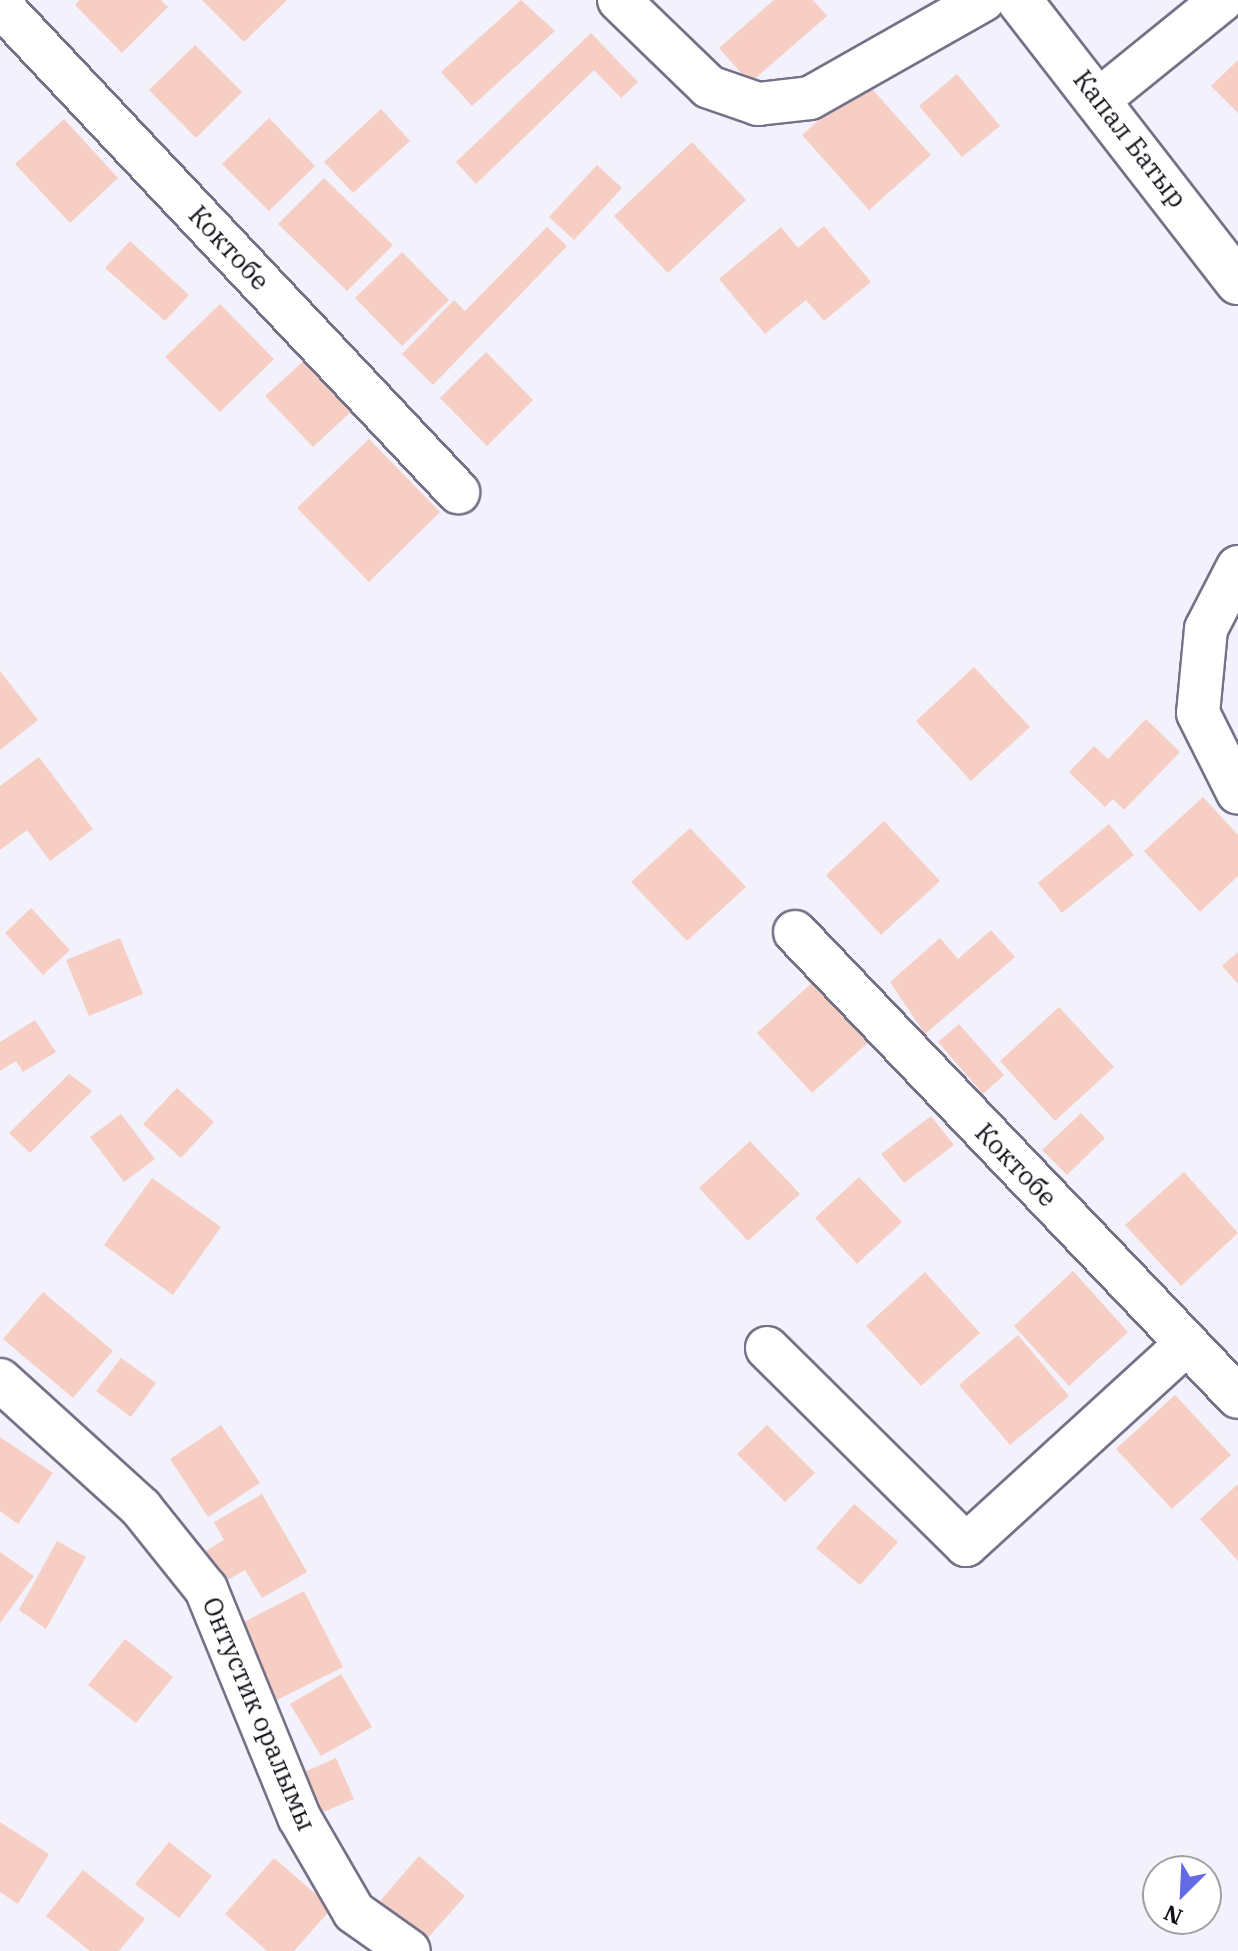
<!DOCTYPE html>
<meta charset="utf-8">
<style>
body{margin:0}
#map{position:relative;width:1238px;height:1951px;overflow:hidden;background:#f3f1fb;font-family:"IBM Plex Serif",serif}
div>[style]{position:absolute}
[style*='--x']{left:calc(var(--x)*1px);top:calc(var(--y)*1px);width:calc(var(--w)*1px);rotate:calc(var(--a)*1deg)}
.building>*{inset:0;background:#f7cec4}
.roads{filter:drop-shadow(2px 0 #757187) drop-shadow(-2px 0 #757187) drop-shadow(0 2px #757187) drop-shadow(0 -2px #757187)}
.minor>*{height:42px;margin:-21px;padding:0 21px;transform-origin:21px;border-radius:21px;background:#fff}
.major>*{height:44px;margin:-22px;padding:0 22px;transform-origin:22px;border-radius:22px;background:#fff}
span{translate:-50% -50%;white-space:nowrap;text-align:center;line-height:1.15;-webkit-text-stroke:6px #fff;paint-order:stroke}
.street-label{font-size:26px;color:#121119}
.north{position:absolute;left:1142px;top:1855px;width:80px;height:80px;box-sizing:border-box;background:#fff;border:2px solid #a0a0a3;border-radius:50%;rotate:204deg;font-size:22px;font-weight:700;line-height:32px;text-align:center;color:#121119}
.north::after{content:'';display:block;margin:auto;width:28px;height:36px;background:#626be4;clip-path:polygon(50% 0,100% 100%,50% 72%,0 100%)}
</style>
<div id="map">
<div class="building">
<div style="clip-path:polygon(79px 0,161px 0,168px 7px,122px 53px,75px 5px)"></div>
<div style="clip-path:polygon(202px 0,287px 0,244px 42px)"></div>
<div style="clip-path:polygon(521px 0,555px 31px,472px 106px,441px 72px)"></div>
<div style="clip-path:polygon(774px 0,813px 0,827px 16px,750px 83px,719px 48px)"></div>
<div style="clip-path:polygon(591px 33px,638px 82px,621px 98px,594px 70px,476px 184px,456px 162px)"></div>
<div style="clip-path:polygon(195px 45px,242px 92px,196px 138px,149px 90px)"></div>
<div style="clip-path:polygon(1238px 60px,1238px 113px,1211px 86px)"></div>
<div style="clip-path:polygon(957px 74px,1000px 126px,962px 157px,919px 106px)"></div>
<div style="clip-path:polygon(864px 80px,931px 155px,869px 210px,802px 135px)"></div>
<div style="clip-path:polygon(381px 109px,410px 141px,353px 193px,324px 162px)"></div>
<div style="clip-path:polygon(269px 118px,315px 166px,269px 211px,222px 164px)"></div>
<div style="clip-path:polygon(64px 119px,118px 178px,70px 223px,15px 164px)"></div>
<div style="clip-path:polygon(692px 142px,746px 200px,668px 273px,614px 216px)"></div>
<div style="clip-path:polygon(597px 165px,622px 188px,574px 240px,549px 217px)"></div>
<div style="clip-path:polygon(324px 178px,393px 245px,347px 291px,278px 224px)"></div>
<div style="clip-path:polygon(824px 226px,871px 282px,824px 321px,806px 300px,765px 334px,719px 279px,781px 227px,798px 248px)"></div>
<div style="clip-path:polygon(547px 227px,567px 246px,433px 385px,402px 354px,454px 300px,465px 311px)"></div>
<div style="clip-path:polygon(130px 241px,189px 295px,165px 321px,105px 268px)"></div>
<div style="clip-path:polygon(402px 252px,449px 300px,402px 346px,355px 298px)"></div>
<div style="clip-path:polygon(220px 304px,274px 359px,220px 412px,165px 357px)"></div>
<div style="clip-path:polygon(486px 352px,533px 400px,487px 446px,440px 398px)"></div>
<div style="clip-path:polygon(307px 358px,354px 409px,313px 447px,265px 396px)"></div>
<div style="clip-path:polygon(369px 439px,440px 512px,369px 582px,297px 508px)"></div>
<div style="clip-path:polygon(974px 667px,1030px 727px,971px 781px,916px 721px)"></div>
<div style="clip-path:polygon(0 671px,38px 720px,0 750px)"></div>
<div style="clip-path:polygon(1146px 719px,1180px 752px,1124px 810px,1113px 799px,1105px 807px,1069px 772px,1094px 746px,1108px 759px)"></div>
<div style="clip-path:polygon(39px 757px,93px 829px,50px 861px,27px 830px,0 850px,0 786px)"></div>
<div style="clip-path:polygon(1203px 797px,1238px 835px,1238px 876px,1200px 912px,1144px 851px)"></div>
<div style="clip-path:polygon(884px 821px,940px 881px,881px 935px,826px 875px)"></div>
<div style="clip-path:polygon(1109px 824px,1134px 855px,1062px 913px,1038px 883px)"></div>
<div style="clip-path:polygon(690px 828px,746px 887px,687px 941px,631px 882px)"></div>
<div style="clip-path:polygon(31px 908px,70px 950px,43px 975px,5px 933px)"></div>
<div style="clip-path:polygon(991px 930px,1015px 957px,925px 1034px,890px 982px,940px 938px,958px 959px)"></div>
<div style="clip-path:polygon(120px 938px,143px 994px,89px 1016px,66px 960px)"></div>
<div style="clip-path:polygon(1238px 952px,1238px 984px,1222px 966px)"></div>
<div style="clip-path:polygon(816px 979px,871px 1040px,812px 1093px,757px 1033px)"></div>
<div style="clip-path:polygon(1059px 1007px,1114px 1067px,1055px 1121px,1000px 1061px)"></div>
<div style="clip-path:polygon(35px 1020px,56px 1052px,23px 1072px,16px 1061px,0 1071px,0 1042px)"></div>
<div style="clip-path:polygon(959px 1024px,1004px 1075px,983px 1094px,938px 1042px)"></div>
<div style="clip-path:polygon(69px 1074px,92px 1091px,30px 1153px,9px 1133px)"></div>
<div style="clip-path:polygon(177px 1088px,214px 1122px,181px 1158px,143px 1124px)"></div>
<div style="clip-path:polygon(1081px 1113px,1105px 1138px,1067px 1175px,1042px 1150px)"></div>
<div style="clip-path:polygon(121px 1114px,155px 1159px,124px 1182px,90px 1137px)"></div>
<div style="clip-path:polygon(931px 1116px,954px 1145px,904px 1183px,881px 1154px)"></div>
<div style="clip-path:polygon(750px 1141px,800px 1194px,748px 1241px,699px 1188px)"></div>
<div style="clip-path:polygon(1184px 1172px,1238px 1233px,1181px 1286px,1125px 1225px)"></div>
<div style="clip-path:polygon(859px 1177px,902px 1222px,857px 1264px,815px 1218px)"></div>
<div style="clip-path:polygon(152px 1178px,221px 1227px,173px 1295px,104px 1245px)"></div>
<div style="clip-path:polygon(1073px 1271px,1128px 1332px,1069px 1386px,1014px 1326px)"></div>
<div style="clip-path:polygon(925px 1272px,980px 1333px,921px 1386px,866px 1326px)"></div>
<div style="clip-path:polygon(43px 1292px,113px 1351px,73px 1398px,3px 1339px)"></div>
<div style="clip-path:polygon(1018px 1335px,1069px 1396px,1010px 1445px,959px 1385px)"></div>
<div style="clip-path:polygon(121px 1358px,156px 1383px,131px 1417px,96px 1391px)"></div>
<div style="clip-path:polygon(1175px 1395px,1231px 1455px,1172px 1509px,1116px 1449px)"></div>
<div style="clip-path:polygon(221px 1425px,260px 1483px,208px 1517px,170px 1459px)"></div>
<div style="clip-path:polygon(767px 1425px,815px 1473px,785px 1502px,737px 1454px)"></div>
<div style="clip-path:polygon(0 1437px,53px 1473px,18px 1524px,0 1511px)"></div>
<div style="clip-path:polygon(1238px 1484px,1238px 1561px,1200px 1519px)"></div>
<div style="clip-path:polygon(262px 1494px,307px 1572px,262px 1598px,245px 1570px,217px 1586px,199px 1555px,224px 1540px,214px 1522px)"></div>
<div style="clip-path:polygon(854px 1504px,898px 1542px,860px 1585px,816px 1548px)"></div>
<div style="clip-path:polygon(57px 1541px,86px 1557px,46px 1629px,19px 1610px)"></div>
<div style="clip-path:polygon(0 1552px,34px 1576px,0 1623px)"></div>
<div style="clip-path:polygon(304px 1591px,343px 1667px,269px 1704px,230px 1629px)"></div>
<div style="clip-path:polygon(125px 1639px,173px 1677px,136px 1723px,88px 1685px)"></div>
<div style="clip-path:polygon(341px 1674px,372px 1727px,321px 1756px,290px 1704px)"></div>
<div style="clip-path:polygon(336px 1758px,354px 1799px,314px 1816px,296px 1776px)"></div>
<div style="clip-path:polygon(0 1822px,49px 1854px,18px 1904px,0 1892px)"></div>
<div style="clip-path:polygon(169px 1842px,212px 1876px,179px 1918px,135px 1884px)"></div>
<div style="clip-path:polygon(419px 1856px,465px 1896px,426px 1940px,380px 1901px)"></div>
<div style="clip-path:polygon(274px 1858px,332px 1908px,294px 1951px,267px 1951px,225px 1914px)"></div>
<div style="clip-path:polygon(83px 1870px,145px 1919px,119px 1951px,90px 1951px,46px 1916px)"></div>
</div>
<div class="roads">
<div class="minor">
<div style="--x:619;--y:0;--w:125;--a:44"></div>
<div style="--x:709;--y:87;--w:52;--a:19.1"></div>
<div style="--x:758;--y:104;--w:52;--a:-6.6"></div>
<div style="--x:810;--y:98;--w:199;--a:-29.5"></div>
<div style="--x:0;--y:5;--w:669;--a:46.76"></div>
<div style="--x:1101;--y:98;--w:156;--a:-39"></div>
<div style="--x:1238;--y:567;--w:70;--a:117.3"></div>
<div style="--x:1206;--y:629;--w:84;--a:95.4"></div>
<div style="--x:1198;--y:713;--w:89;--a:63.4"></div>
<div style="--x:795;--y:932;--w:642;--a:46.39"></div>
<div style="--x:767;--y:1348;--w:280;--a:44.7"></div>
<div style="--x:966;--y:1545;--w:299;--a:-42.4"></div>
<div style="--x:0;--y:1380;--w:190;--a:42.2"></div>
<div style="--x:141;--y:1508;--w:104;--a:51.3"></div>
<div style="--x:206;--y:1589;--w:246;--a:67.8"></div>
<div style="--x:299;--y:1817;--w:110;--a:59.9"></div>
<div style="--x:354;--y:1912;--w:67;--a:35.3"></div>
</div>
<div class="major">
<div style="--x:1019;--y:0;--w:357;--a:52.2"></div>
</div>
</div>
<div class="street-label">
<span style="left:1130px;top:139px;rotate:52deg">Капал Батыр</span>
<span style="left:229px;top:248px;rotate:47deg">Коктобе</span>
<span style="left:1016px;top:1165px;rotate:46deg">Коктобе</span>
<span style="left:259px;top:1714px;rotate:67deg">Онтустик оралымы</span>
</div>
<div class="north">N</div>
</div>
